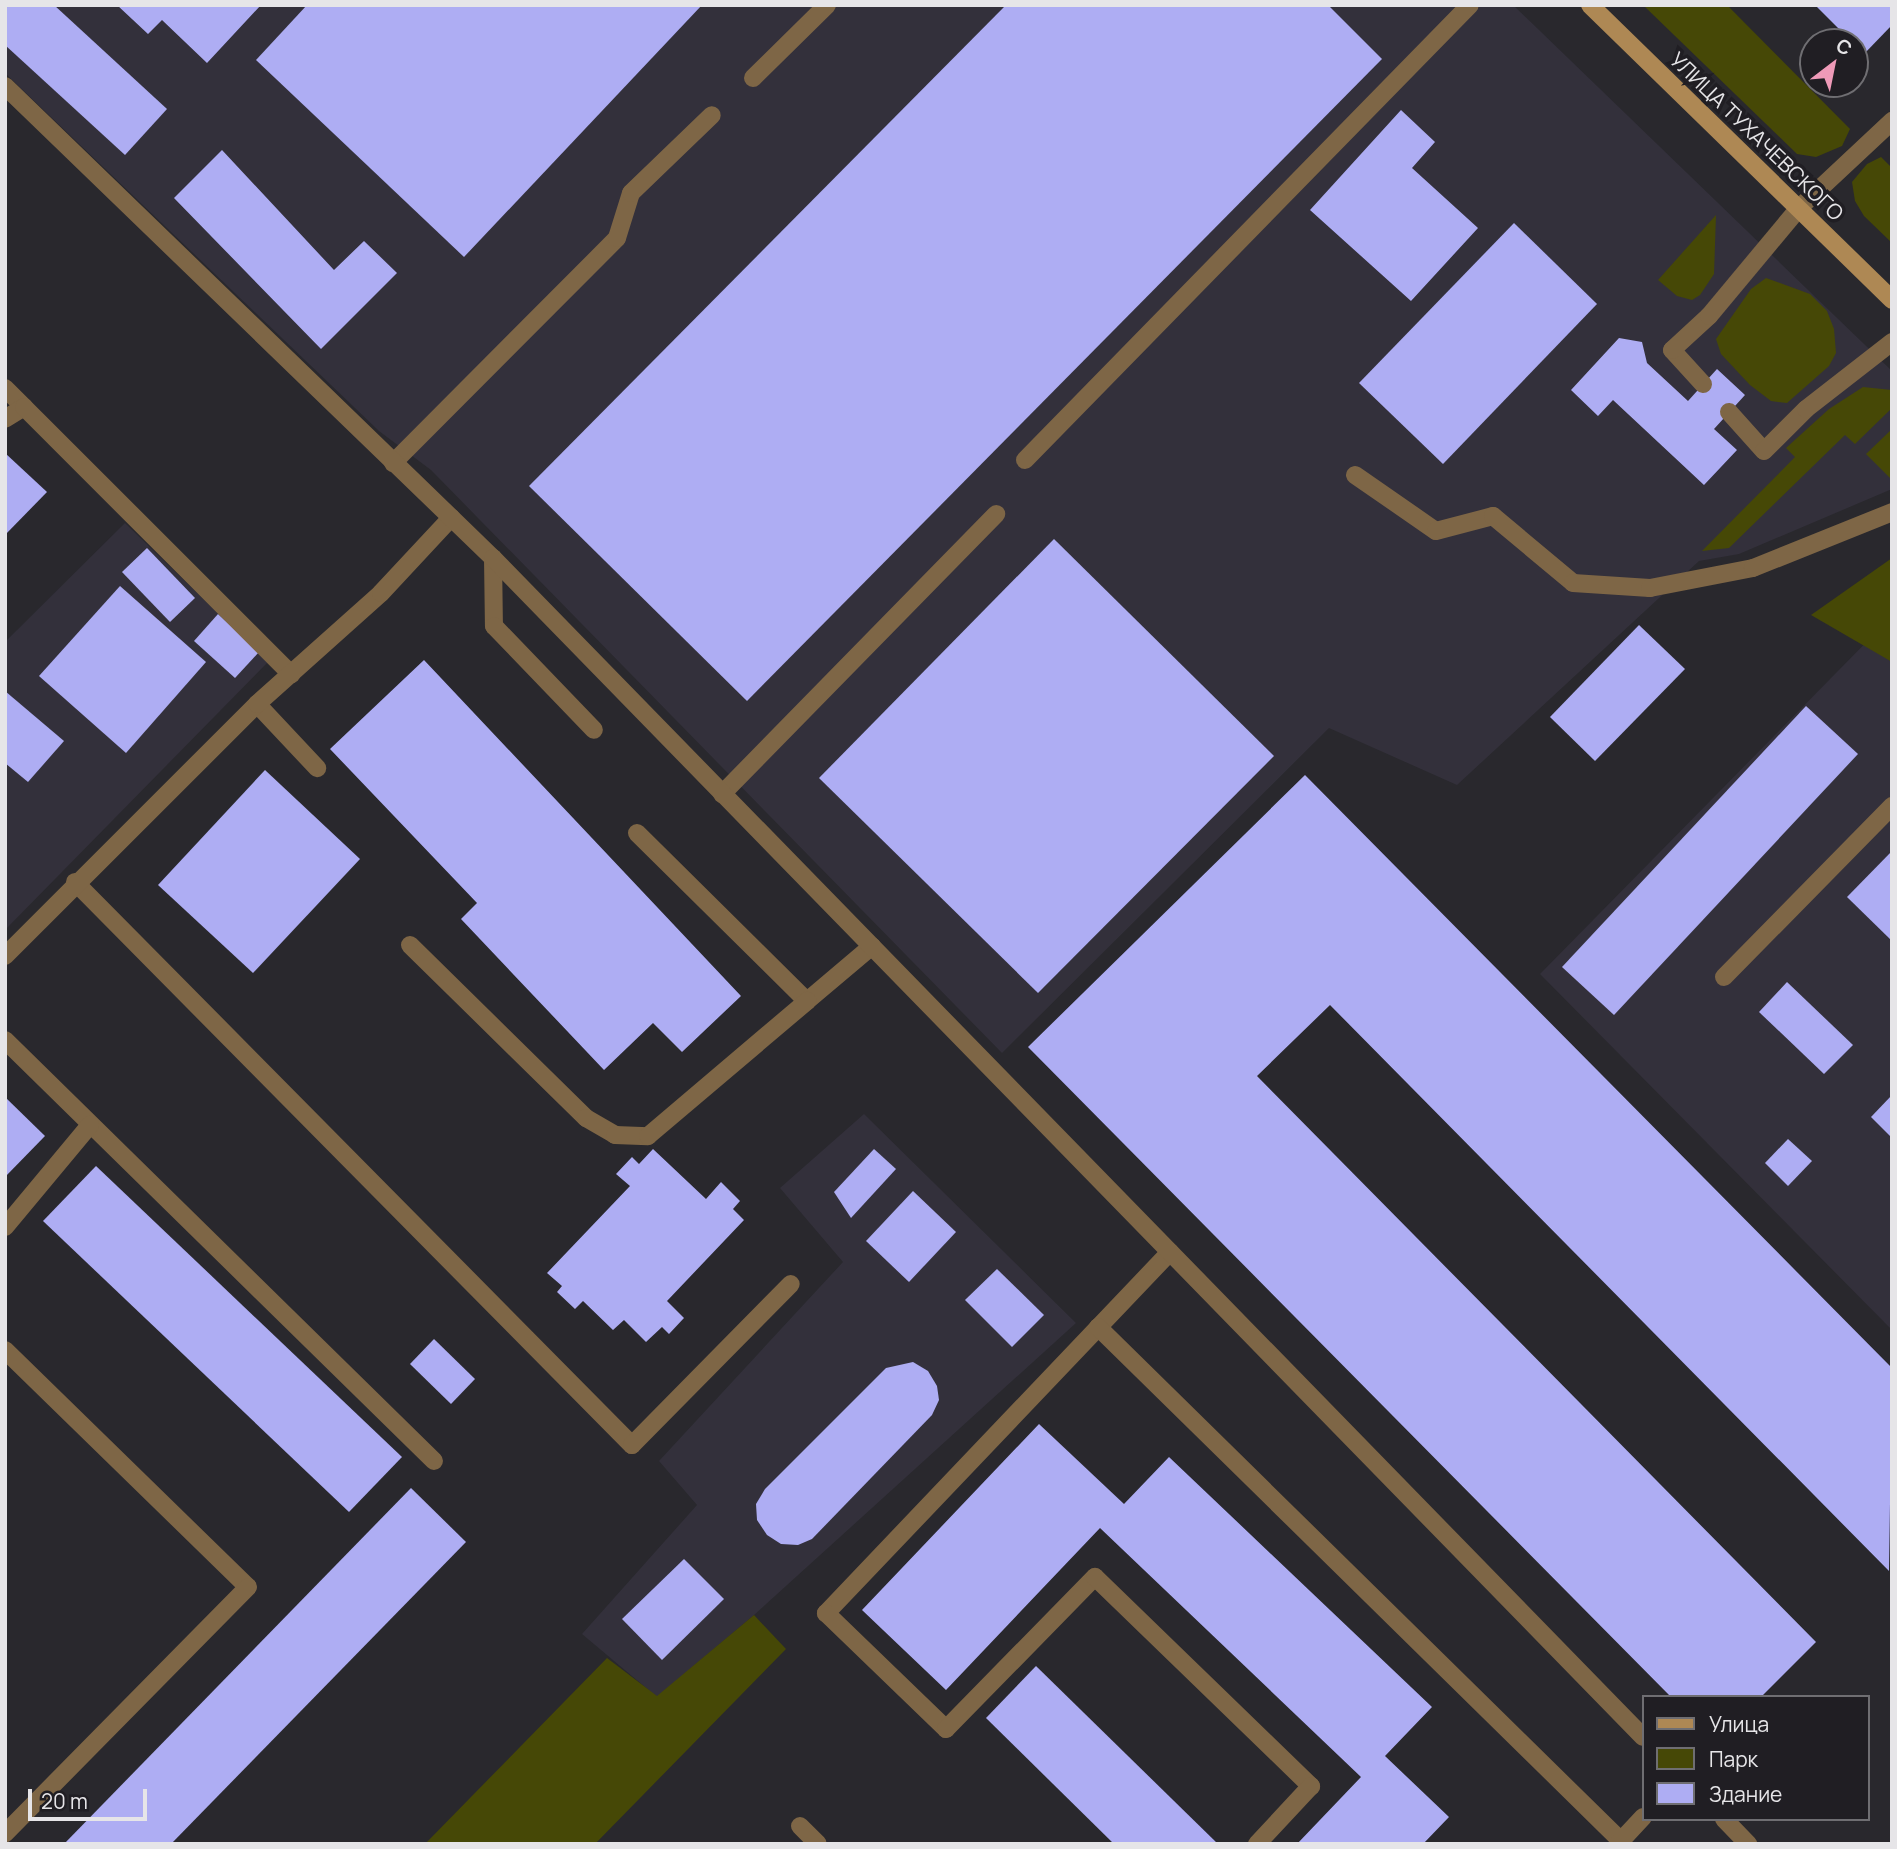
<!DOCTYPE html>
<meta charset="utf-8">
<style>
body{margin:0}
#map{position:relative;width:1897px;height:1849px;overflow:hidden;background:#29282d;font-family:Manrope,sans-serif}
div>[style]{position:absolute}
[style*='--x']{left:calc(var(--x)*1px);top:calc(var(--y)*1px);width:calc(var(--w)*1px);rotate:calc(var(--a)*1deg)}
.built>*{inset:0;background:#33303b}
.green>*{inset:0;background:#464806}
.building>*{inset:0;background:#aeadf3}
.lane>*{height:18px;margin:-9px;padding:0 9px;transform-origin:9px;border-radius:9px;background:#7e6646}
.street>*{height:18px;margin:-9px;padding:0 9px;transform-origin:9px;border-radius:9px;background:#7e6646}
.secondary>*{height:18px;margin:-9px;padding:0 9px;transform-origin:9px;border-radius:9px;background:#ae8854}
span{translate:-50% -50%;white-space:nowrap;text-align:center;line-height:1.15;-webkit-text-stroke:7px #201e23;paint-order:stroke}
.street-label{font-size:21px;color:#e6e5e8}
.frame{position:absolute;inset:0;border:7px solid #e6e5e8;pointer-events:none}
.legend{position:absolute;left:1642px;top:1695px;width:228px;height:126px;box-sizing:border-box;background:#201e23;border:2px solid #6f6e72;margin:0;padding:9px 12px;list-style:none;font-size:21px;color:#e6e5e8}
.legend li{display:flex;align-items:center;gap:14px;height:35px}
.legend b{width:35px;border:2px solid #6f6e72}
.north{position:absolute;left:1799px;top:28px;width:70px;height:70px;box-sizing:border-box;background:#201e23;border:2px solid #6f6e72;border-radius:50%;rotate:32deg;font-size:19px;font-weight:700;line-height:28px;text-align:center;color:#e6e5e8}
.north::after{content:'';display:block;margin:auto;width:24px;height:32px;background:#ef9ab8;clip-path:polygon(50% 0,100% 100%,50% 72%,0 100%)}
.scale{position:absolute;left:28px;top:1789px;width:119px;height:32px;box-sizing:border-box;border:4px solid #e6e5e8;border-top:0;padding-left:9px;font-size:21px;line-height:24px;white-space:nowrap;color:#e6e5e8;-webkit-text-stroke:5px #201e23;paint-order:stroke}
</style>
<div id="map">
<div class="built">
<div style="clip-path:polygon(5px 5px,1513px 5px,1892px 371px,1892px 489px,1739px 554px,1699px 561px,1457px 785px,1329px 728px,1002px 1053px,431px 470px,379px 431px,5px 73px)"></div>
<div style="clip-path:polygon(125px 523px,268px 662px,5px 930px,5px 642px)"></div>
<div style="clip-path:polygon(1892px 616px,1892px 1330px,1540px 974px)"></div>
<div style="clip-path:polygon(864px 1114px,1076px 1323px,754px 1615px,657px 1697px,582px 1634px,697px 1505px,659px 1461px,843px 1262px,780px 1188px)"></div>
</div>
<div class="green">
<div style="clip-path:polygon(1643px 5px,1727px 5px,1850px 129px,1842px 146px,1816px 157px,1797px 154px)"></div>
<div style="clip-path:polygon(1881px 157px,1892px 168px,1892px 243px,1864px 216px,1855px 201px,1852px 182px,1867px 164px)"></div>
<div style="clip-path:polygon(1716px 215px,1714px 274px,1700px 295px,1692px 300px,1677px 296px,1658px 280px)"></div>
<div style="clip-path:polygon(1766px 278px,1810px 294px,1827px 311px,1834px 329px,1836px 353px,1829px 366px,1787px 403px,1771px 401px,1750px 385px,1721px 354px,1716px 339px,1751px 289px)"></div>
<div style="clip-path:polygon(1863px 387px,1892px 390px,1892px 408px,1855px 444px,1845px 435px,1729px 548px,1702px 551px,1795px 457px,1786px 448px,1829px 409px)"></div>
<div style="clip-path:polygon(1892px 429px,1892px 480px,1866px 454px)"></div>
<div style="clip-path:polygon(1892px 558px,1892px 662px,1811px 615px)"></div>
<div style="clip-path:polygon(754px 1615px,786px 1649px,595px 1844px,425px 1844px,607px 1658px,657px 1696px)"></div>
</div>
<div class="building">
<div style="clip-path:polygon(5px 5px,54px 5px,167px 109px,125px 155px,5px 45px)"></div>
<div style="clip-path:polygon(117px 5px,261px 5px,207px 63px,162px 20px,148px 34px)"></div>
<div style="clip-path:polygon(307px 5px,702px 5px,464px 257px,256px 60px)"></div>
<div style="clip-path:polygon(1006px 5px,1328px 5px,1382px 59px,747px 701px,529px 486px)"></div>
<div style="clip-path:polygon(1815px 5px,1892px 5px,1892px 25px,1864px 54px)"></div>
<div style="clip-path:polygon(1401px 110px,1435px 142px,1412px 168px,1478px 228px,1411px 301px,1310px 210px)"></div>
<div style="clip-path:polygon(222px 150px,334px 270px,364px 241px,397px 273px,321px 349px,174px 198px)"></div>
<div style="clip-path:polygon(1514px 223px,1597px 304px,1443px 464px,1359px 383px)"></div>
<div style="clip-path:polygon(1619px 338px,1642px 342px,1647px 363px,1688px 401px,1717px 369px,1745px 395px,1714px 429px,1737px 450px,1704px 485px,1613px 400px,1598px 416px,1571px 390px)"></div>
<div style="clip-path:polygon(5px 453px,47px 492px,5px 535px)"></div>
<div style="clip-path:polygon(1054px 539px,1274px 756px,1038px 993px,819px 778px)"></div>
<div style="clip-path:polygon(147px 548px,195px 598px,170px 622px,122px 572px)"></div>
<div style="clip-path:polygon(120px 586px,206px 662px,126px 753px,39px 676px)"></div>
<div style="clip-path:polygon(218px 614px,259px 652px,235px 678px,194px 641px)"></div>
<div style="clip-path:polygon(1639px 625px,1685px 669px,1595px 761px,1550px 717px)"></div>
<div style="clip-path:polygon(424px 660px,741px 996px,682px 1052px,653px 1023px,604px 1070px,461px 919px,477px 903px,330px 749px)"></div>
<div style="clip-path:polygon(5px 691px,64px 741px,28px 782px,5px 763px)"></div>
<div style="clip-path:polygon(1806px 706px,1858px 754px,1614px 1015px,1562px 967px)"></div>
<div style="clip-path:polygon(265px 770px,360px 859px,253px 973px,158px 885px)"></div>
<div style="clip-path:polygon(1305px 775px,1892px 1368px,1889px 1571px,1330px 1005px,1257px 1076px,1816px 1642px,1761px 1697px,1671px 1697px,1028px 1047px)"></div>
<div style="clip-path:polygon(1892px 851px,1892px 941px,1847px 897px)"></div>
<div style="clip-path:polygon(1787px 982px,1853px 1045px,1824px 1074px,1759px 1012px)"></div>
<div style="clip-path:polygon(1892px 1095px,1892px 1138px,1871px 1117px)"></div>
<div style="clip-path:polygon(5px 1097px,45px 1136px,5px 1177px)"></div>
<div style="clip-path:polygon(1788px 1139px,1812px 1161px,1788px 1186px,1765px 1163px)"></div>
<div style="clip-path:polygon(653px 1149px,706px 1199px,721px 1182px,740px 1201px,733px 1209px,744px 1220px,667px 1301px,684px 1318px,669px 1334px,662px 1327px,646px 1342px,624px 1320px,613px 1330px,583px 1301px,575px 1309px,557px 1292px,562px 1286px,547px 1273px,630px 1186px,616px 1174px,632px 1157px,639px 1164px)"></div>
<div style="clip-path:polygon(874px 1149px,896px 1169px,851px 1218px,834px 1192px)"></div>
<div style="clip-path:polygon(96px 1166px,402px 1457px,349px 1512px,43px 1221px)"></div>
<div style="clip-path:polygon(913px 1191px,956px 1232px,909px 1282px,866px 1241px)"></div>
<div style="clip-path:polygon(997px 1269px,1044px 1315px,1012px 1347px,965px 1300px)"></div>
<div style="clip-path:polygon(434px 1339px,475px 1379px,451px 1404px,410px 1364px)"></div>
<div style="clip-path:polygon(913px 1362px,928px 1371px,937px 1386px,939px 1400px,932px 1415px,812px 1539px,798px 1545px,781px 1544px,767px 1535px,757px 1520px,756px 1504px,765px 1489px,886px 1368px)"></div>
<div style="clip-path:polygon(1039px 1424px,1124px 1504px,1169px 1457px,1432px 1707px,1385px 1756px,1449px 1817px,1423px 1844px,1297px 1844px,1361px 1777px,1100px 1528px,946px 1690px,862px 1610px)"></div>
<div style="clip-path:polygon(411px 1488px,466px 1542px,171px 1844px,64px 1844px)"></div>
<div style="clip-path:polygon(684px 1559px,724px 1599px,662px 1660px,622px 1619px)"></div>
<div style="clip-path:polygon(1036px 1666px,1218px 1844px,1114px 1844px,986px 1718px)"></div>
</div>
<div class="lane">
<div style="--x:753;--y:78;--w:104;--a:-44.6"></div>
<div style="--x:1703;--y:384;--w:46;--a:-132.4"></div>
<div style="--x:1672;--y:350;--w:50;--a:-42.6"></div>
<div style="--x:1709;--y:316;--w:139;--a:-50.2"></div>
<div style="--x:1798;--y:209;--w:129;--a:-43.1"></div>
<div style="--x:5;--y:388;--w:27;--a:45"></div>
<div style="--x:24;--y:407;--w:22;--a:148"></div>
<div style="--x:24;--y:407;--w:378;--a:45"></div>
<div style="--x:1729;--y:412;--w:52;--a:48.1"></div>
<div style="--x:1764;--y:451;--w:59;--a:-45"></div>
<div style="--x:1806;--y:409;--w:109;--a:-37.9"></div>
<div style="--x:1025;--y:460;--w:636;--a:-45.64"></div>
<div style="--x:393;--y:463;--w:317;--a:-45.1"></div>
<div style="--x:617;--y:238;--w:47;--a:-72.7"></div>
<div style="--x:631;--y:193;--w:112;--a:-43.9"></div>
<div style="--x:1355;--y:475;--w:98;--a:34.7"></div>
<div style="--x:1436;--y:531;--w:59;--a:-14.7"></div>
<div style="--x:1493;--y:516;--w:104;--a:39.9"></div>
<div style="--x:1573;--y:583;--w:77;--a:3.7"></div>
<div style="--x:1650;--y:588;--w:105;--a:-11"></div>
<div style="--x:1753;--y:568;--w:150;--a:-21.9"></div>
<div style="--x:493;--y:558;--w:68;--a:89.2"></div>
<div style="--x:494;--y:626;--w:144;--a:46.1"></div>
<div style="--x:257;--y:704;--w:88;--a:46.8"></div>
<div style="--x:722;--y:794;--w:392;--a:-45.6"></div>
<div style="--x:637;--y:833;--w:239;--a:44.7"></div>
<div style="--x:807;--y:1001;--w:85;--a:-40.2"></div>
<div style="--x:75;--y:882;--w:792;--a:45.31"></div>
<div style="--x:632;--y:1445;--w:226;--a:-45.4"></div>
<div style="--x:410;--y:945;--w:247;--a:44.5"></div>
<div style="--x:586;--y:1118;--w:34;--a:30"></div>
<div style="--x:615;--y:1135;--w:33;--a:2"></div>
<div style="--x:648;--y:1136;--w:209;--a:-40.3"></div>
<div style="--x:5;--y:956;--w:356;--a:-45"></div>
<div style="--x:257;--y:704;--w:166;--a:-41.8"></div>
<div style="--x:381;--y:593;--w:103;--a:-47"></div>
<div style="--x:1724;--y:977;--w:240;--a:-45.5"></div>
<div style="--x:5;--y:1040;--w:601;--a:44.46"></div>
<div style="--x:5;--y:1227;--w:133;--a:-50.2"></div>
<div style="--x:1170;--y:1252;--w:499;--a:133.6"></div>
<div style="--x:826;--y:1613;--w:167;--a:44"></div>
<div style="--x:946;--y:1729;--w:213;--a:-45.6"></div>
<div style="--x:1095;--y:1577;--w:301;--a:44.1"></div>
<div style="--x:1311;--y:1786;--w:79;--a:133"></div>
<div style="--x:1098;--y:1327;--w:733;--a:44.5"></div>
<div style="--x:5;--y:1350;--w:339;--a:44.3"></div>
<div style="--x:248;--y:1587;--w:346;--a:134.6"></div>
<div style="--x:800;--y:1826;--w:25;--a:45"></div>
<div style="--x:1618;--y:1844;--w:37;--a:-47"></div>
</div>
<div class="street">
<div style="--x:5;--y:86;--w:679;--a:44.05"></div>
<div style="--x:493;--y:558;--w:1647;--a:45.71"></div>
<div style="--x:1724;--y:1819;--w:35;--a:46"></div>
</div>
<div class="secondary">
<div style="--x:1590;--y:5;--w:422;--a:44.3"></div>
</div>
<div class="street-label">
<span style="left:1757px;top:136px;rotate:44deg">УЛИЦА ТУХАЧЕВСКОГО</span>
</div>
<div class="frame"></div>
<ul class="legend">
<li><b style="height:9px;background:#ae8854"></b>Улица</li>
<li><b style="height:19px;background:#464806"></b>Парк</li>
<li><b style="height:19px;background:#aeadf3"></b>Здание</li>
</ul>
<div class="north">С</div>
<div class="scale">20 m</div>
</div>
